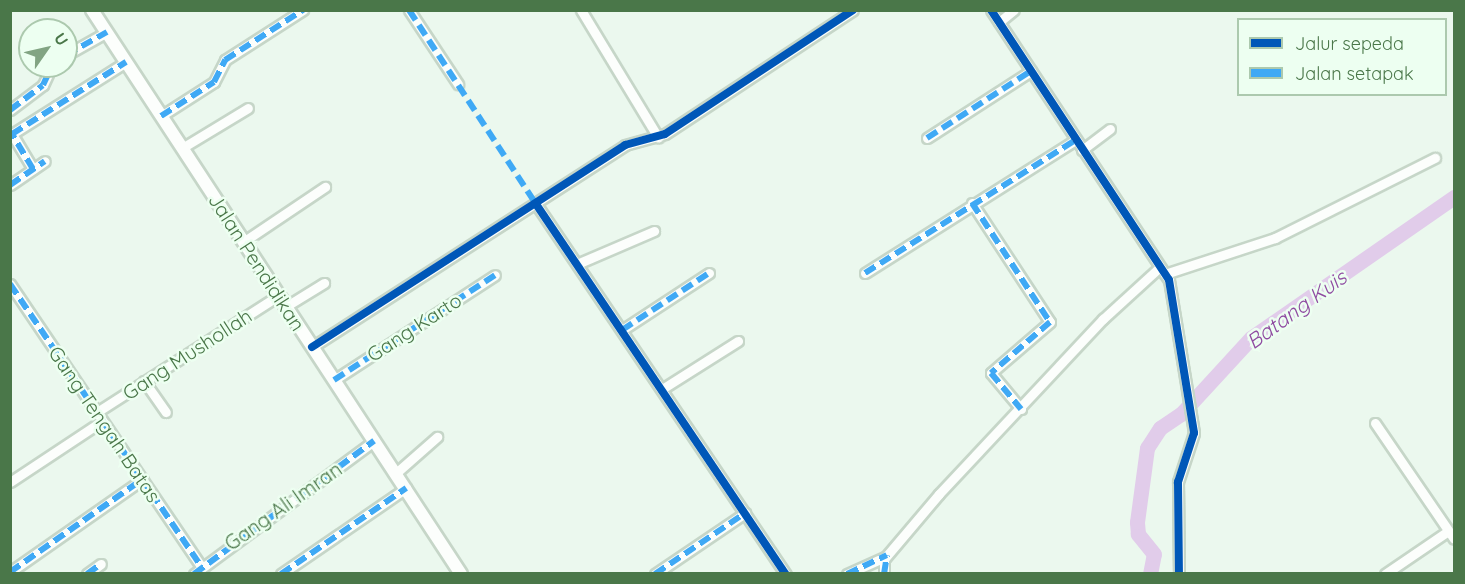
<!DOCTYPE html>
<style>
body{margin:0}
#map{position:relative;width:1465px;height:584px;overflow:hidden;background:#ebf8ee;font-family:Quicksand,sans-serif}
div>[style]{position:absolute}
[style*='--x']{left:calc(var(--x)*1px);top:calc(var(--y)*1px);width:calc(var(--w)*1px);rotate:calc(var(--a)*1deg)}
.river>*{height:15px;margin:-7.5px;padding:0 7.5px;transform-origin:7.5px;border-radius:7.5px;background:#e1ccea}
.roads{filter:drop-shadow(2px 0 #c6d6c8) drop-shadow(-2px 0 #c6d6c8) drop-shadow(0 2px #c6d6c8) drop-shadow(0 -2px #c6d6c8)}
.street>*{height:9px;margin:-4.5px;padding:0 4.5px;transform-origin:4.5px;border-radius:4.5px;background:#fcfefc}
.secondary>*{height:12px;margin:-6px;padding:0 6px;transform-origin:6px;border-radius:6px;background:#fcfefc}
.quiet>*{height:6px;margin-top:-3px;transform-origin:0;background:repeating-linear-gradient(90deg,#3fa9f5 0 12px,transparent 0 18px)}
.cycleway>*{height:8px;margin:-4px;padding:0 4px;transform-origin:4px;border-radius:4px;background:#0057b8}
span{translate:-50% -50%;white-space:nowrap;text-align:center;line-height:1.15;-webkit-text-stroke:5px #edfff1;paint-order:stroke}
.street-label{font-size:20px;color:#4a7749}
.water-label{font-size:21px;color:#8f4ba1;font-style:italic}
.frame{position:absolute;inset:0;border:12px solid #4a7749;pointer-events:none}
.legend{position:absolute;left:1237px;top:18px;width:210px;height:78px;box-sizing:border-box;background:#edfff1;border:2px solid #acc9ae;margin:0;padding:8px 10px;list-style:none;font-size:18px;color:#4a7749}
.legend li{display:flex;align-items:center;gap:12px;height:30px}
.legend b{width:30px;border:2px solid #acc9ae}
.north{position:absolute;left:18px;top:18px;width:60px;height:60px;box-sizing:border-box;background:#edfff1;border:2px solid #acc9ae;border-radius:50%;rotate:56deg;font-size:16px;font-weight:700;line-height:24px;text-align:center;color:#4a7749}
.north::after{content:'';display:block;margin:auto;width:21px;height:27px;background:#82a483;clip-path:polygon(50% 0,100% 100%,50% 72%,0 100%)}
</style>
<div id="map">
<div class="river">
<div style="--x:1150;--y:574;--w:20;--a:-79"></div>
<div style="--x:1154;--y:554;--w:26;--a:-129"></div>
<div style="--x:1138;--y:534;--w:12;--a:-95"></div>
<div style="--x:1137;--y:522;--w:75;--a:-82.3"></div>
<div style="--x:1147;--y:448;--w:24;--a:-57"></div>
<div style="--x:1160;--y:428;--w:25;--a:-34"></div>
<div style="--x:1181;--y:414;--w:103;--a:-47.4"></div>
<div style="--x:1251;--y:338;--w:247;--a:-34.8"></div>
</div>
<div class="roads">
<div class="street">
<div style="--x:409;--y:10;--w:89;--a:56.5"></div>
<div style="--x:581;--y:10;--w:149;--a:58.8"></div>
<div style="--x:991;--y:10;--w:323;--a:56.6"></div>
<div style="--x:1169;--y:280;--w:155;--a:80.7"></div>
<div style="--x:1194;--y:433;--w:52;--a:108.1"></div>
<div style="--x:1178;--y:482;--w:92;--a:89.4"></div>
<div style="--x:999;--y:22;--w:19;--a:-39"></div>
<div style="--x:66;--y:55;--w:47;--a:-29.3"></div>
<div style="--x:10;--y:110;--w:41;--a:-37.1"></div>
<div style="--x:43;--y:85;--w:21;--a:-65"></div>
<div style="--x:161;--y:116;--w:63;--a:-32.7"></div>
<div style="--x:214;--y:82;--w:25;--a:-63"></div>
<div style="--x:225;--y:60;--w:93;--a:-32.7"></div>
<div style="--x:927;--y:138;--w:124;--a:-32.8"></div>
<div style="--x:182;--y:148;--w:77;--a:-31.2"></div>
<div style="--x:1082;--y:150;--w:35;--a:-37"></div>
<div style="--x:33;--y:169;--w:41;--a:-121"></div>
<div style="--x:12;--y:134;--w:135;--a:-32.3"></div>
<div style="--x:10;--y:185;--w:42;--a:-34.4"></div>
<div style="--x:972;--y:203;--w:142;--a:56.8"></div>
<div style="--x:1050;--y:322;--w:78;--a:139.2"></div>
<div style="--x:991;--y:373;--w:47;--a:50.2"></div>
<div style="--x:536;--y:204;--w:447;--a:56"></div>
<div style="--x:243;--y:242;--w:99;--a:-33.9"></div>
<div style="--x:577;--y:264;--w:84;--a:-23.2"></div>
<div style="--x:865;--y:273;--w:249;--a:-32.3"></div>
<div style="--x:1165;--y:274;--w:116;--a:-18.1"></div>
<div style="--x:1275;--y:238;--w:179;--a:-26.6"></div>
<div style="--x:10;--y:284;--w:339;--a:55.9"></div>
<div style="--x:285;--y:307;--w:46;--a:-31.6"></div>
<div style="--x:622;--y:330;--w:104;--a:-33.2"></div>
<div style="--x:312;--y:347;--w:373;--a:-32.8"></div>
<div style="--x:625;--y:145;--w:41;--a:-15.4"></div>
<div style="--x:665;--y:134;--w:225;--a:-33.4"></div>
<div style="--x:334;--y:380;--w:192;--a:-33.1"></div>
<div style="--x:144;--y:381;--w:38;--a:55"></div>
<div style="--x:662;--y:389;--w:90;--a:-32.3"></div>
<div style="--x:97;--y:412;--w:215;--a:-32.7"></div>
<div style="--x:1375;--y:423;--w:140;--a:55.7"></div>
<div style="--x:396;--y:473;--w:55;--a:-41.3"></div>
<div style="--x:10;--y:482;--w:110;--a:-33.5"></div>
<div style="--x:10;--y:572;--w:162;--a:-35"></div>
<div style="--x:87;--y:574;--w:17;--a:-36"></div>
<div style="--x:194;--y:574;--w:224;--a:-36.5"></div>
<div style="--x:281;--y:574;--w:152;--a:-34.5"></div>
<div style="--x:655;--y:574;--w:109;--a:-34.1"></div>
<div style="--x:847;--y:574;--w:42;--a:-24.1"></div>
<div style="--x:884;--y:574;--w:15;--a:-90"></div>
<div style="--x:884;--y:559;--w:85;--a:-49.8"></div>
<div style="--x:939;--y:494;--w:240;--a:-46.9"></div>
<div style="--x:1103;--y:319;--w:77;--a:-42.4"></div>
<div style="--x:1385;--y:574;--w:76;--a:-34.3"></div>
</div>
<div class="secondary">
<div style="--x:92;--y:10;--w:674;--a:56.81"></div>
</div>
</div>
<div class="quiet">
<div style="--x:409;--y:10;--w:232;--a:56.8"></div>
<div style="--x:66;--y:55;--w:47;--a:-29.3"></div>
<div style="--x:10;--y:110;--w:41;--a:-37.1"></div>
<div style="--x:43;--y:85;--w:21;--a:-65"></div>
<div style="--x:161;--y:116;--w:63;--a:-32.7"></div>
<div style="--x:214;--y:82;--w:25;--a:-63"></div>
<div style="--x:225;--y:60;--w:93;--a:-32.7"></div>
<div style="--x:927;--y:138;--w:124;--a:-32.8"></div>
<div style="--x:33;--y:169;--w:41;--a:-121"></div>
<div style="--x:12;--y:134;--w:135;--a:-32.3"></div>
<div style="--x:10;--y:185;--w:42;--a:-34.4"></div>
<div style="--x:972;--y:203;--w:142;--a:56.8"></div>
<div style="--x:1050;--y:322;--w:78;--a:139.2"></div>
<div style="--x:991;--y:373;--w:47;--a:50.2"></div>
<div style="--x:865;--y:273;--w:249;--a:-32.3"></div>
<div style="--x:10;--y:284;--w:339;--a:55.9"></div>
<div style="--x:622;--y:330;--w:104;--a:-33.2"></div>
<div style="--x:334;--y:380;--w:192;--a:-33.1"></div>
<div style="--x:10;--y:572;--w:162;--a:-35"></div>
<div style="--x:87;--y:574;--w:17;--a:-36"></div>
<div style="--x:194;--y:574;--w:224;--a:-36.5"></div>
<div style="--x:281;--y:574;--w:152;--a:-34.5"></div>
<div style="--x:655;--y:574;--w:109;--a:-34.1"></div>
<div style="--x:847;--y:574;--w:44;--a:-25.4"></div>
<div style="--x:884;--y:574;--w:19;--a:-81"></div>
</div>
<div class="cycleway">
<div style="--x:991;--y:10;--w:323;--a:56.6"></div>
<div style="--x:1169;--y:280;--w:155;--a:80.7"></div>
<div style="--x:1194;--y:433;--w:52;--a:108.1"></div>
<div style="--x:1178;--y:482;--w:92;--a:89.4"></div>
<div style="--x:536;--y:204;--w:447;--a:56"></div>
<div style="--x:312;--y:347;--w:373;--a:-32.8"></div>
<div style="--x:625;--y:145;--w:41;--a:-15.4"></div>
<div style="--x:665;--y:134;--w:225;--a:-33.4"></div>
</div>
<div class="street-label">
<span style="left:257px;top:262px;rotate:57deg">Jalan Pendidikan</span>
<span style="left:414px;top:327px;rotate:-33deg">Gang Karto</span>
<span style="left:187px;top:354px;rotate:-33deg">Gang Mushollah</span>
<span style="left:105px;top:424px;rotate:56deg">Gang Tengah Batas</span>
<span style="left:283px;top:506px;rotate:-35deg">Gang Ali Imran</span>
</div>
<div class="water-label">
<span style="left:1296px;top:309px;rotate:-36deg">Batang Kuis</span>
</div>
<div class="frame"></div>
<ul class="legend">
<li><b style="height:8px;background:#0057b8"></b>Jalur sepeda</li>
<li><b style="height:8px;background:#3fa9f5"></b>Jalan setapak</li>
</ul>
<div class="north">U</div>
</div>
